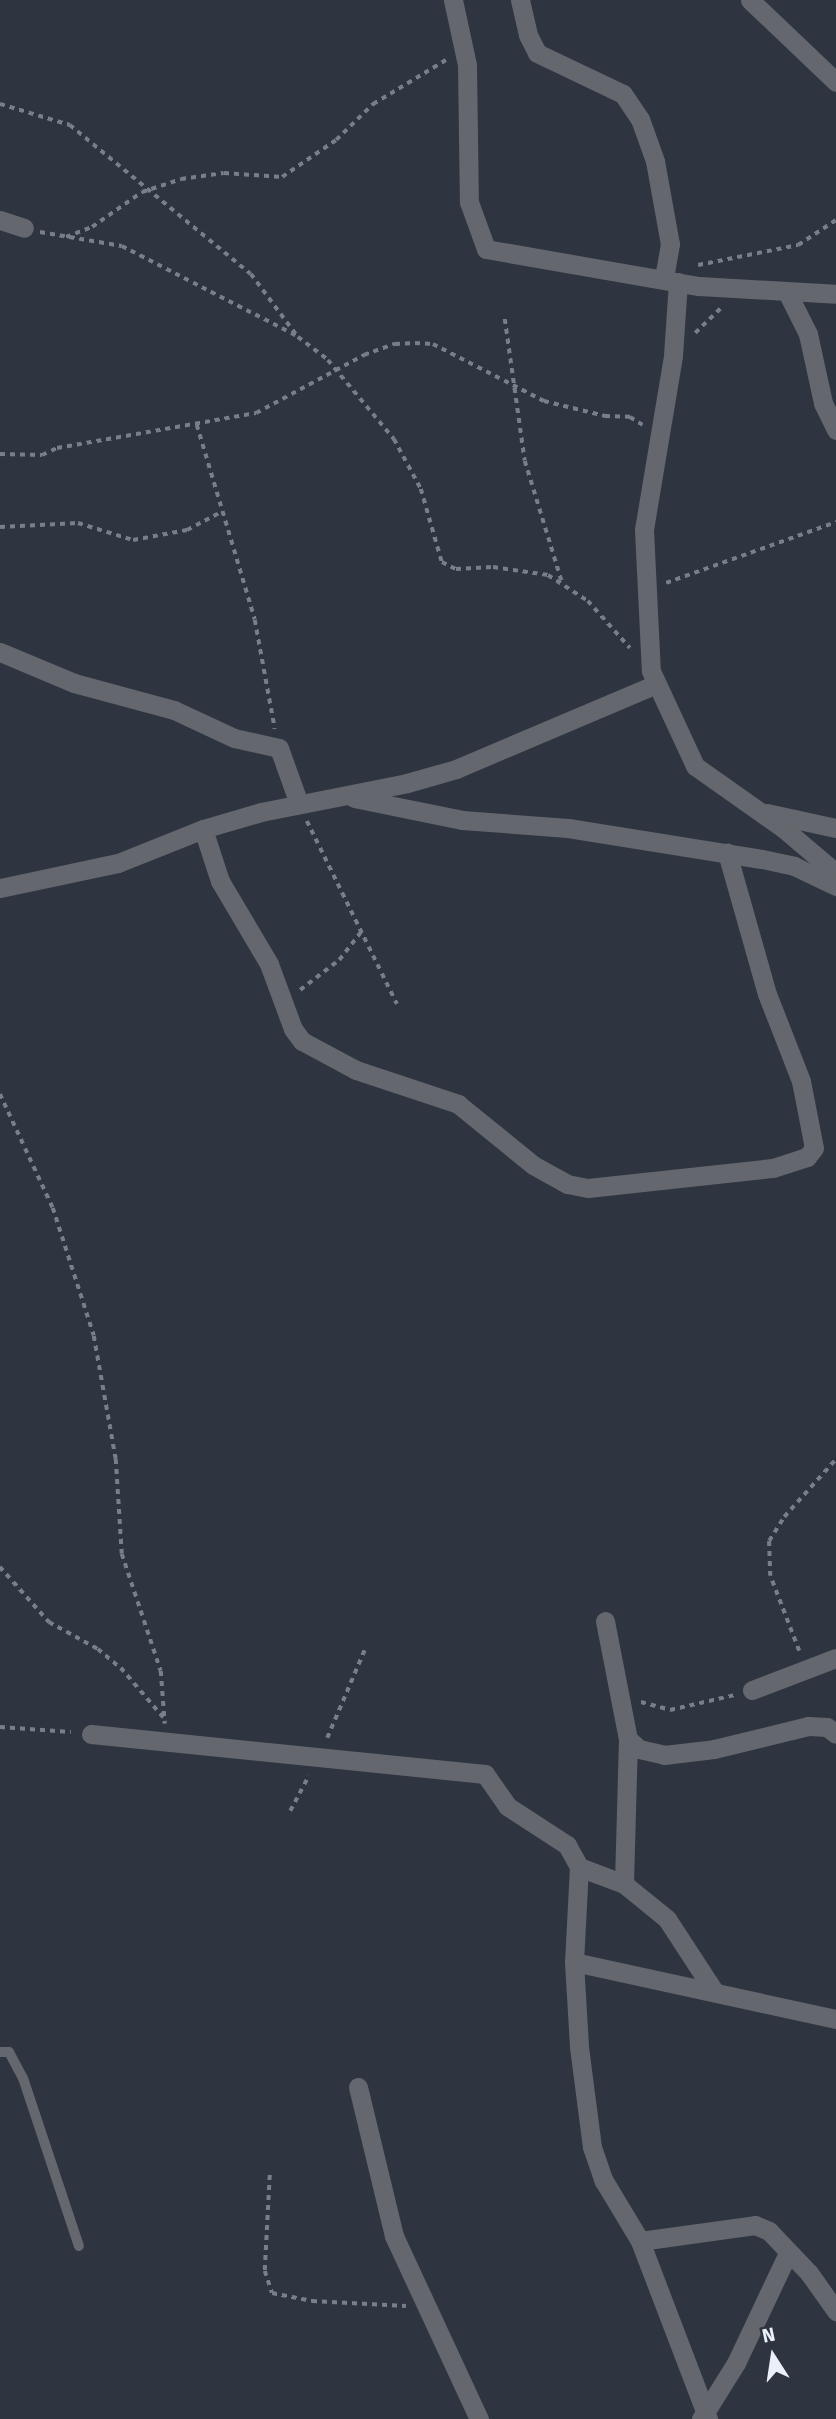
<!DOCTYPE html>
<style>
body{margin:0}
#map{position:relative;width:836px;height:2419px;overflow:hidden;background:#2e3541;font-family:"Fira Sans",sans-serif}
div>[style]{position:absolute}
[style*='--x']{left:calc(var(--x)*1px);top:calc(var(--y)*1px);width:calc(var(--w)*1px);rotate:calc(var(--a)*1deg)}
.path>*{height:3.5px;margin-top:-1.75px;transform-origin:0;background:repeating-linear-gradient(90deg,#797f89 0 5px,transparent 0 10px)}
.service>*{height:10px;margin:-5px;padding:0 5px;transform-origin:5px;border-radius:5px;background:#64676d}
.minor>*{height:19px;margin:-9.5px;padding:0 9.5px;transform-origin:9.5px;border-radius:9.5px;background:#64676d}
span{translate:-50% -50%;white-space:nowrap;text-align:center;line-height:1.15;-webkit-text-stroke:5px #2e3541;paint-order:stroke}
.north{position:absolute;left:738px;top:2321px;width:70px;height:70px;-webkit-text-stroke:5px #2e3541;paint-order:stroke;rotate:348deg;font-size:19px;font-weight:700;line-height:28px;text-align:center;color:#ebeff7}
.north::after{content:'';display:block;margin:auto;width:24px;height:32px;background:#ebeff7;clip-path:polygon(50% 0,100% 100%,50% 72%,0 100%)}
</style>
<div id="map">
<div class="path">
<div style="--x:0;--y:104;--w:73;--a:16.7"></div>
<div style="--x:70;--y:125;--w:234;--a:39.5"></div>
<div style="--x:251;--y:274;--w:79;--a:53.3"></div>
<div style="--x:298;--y:337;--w:38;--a:37"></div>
<div style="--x:328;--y:360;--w:103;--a:50.1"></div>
<div style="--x:394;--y:439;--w:57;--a:61.6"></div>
<div style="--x:421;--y:489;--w:76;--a:74"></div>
<div style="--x:442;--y:562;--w:16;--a:27"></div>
<div style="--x:456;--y:569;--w:37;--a:-3"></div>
<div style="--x:493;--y:567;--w:56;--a:8.3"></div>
<div style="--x:548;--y:575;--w:48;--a:33"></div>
<div style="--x:588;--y:601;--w:63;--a:48.2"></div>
<div style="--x:40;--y:232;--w:83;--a:9.7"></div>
<div style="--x:122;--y:246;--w:197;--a:27.2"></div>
<div style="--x:66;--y:237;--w:28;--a:-21"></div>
<div style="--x:92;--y:227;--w:61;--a:-35"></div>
<div style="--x:142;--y:192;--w:41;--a:-18.4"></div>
<div style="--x:181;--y:179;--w:43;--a:-7.9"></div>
<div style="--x:224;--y:173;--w:58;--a:3.9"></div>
<div style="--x:282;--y:177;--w:65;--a:-34.4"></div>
<div style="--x:336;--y:140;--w:52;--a:-44.2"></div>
<div style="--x:373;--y:104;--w:85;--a:-31.1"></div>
<div style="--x:698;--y:265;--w:102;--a:-11.3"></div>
<div style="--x:798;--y:245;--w:45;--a:-33.3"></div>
<div style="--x:505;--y:319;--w:143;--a:82"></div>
<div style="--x:525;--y:461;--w:130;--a:73"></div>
<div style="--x:695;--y:333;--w:37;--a:-44"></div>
<div style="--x:197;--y:425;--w:203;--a:73.4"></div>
<div style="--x:255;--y:620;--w:111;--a:79.6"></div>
<div style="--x:0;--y:454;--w:42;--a:1.4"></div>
<div style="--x:42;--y:455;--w:17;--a:-25"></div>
<div style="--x:57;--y:448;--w:202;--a:-10"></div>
<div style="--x:256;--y:413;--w:123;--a:-28.2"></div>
<div style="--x:364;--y:355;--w:33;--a:-20"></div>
<div style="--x:395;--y:344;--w:20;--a:-3"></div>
<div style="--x:415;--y:343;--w:18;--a:3"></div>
<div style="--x:433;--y:344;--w:125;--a:27.2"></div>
<div style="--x:544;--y:401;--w:63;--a:13.8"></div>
<div style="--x:605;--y:416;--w:25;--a:2"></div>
<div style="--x:630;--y:417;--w:15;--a:32"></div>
<div style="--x:0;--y:527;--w:78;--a:-2.9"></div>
<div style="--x:78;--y:523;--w:58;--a:17.2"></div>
<div style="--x:133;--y:540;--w:55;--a:-10.5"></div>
<div style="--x:187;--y:530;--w:40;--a:-28"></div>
<div style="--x:666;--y:583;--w:181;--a:-19.7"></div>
<div style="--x:307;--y:821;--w:204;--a:63.8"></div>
<div style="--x:300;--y:990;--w:49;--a:-37.6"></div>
<div style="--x:339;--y:960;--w:37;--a:-52"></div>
<div style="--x:0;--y:1094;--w:126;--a:65.1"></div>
<div style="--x:53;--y:1208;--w:134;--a:72.2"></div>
<div style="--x:94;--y:1336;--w:125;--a:79.9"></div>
<div style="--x:116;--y:1459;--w:95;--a:86.4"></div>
<div style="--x:122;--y:1554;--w:123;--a:71.6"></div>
<div style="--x:161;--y:1671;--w:53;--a:85.7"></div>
<div style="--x:0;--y:1567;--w:74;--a:48.3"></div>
<div style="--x:49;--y:1622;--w:56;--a:28.9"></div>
<div style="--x:98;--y:1649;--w:30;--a:40"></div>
<div style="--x:121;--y:1668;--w:66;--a:49.3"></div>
<div style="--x:799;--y:1651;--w:80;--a:-111.1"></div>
<div style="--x:770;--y:1576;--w:35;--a:-92"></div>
<div style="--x:769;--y:1541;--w:28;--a:-58"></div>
<div style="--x:784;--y:1517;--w:78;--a:-48.1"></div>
<div style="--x:641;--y:1702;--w:30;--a:15"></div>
<div style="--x:670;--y:1710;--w:67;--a:-13"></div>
<div style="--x:0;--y:1727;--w:71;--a:4"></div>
<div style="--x:327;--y:1738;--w:97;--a:-66.9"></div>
<div style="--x:290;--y:1811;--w:40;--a:-62"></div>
<div style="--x:270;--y:2175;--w:96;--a:93"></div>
<div style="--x:265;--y:2271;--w:23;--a:72"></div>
<div style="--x:272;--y:2293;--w:41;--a:11.3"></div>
<div style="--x:312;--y:2301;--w:94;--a:3"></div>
</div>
<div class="service">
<div style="--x:0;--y:2052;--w:9;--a:0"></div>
<div style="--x:9;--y:2052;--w:30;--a:62"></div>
<div style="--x:23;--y:2078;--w:177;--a:71.6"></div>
</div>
<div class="minor">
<div style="--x:453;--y:0;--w:66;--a:77.8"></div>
<div style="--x:467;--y:65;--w:137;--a:89.2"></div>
<div style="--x:469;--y:202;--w:50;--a:70.1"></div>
<div style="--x:486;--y:249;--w:216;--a:9.9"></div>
<div style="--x:699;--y:286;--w:137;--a:3.3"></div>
<div style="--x:520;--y:0;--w:36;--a:77"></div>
<div style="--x:528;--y:35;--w:20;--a:63"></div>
<div style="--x:537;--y:53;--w:95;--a:25.5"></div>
<div style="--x:623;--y:94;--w:30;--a:56"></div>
<div style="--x:640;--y:119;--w:45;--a:70.3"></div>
<div style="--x:655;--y:161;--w:84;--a:79.8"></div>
<div style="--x:670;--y:244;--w:35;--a:100"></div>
<div style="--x:750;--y:0;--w:119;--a:43.6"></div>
<div style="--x:0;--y:220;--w:25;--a:18"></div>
<div style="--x:678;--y:282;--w:74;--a:93.9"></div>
<div style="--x:673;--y:356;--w:176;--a:99.5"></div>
<div style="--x:644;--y:530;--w:141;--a:87.2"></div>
<div style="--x:651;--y:671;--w:105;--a:65.1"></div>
<div style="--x:695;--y:766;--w:108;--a:35.2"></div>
<div style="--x:783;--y:828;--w:70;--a:40.3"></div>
<div style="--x:787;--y:292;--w:47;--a:63.4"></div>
<div style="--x:808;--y:334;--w:71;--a:77.7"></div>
<div style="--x:823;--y:403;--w:30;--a:64"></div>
<div style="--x:0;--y:652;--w:80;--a:22.7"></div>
<div style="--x:74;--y:683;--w:104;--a:15.1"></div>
<div style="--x:174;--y:710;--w:66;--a:25"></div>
<div style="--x:234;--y:738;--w:46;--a:12.5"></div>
<div style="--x:279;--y:748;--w:59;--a:70.3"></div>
<div style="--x:354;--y:798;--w:110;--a:11.5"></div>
<div style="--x:462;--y:820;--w:106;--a:4.3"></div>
<div style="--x:568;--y:828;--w:196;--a:9.1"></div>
<div style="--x:762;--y:859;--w:33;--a:12"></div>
<div style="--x:794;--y:866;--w:47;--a:25.5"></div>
<div style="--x:767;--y:813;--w:71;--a:12.3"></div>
<div style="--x:203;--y:829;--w:55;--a:71.9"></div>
<div style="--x:220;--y:881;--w:96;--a:59.4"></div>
<div style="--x:269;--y:964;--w:69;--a:69.7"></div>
<div style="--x:293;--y:1029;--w:15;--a:53"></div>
<div style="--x:302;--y:1041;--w:61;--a:28.2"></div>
<div style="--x:356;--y:1070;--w:108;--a:18.4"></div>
<div style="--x:458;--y:1104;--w:97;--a:39.1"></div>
<div style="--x:533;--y:1165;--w:39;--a:29"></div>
<div style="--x:567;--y:1184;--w:21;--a:11"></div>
<div style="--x:588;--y:1188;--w:186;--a:-6.2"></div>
<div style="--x:773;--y:1168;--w:36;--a:-18"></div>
<div style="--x:807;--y:1157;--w:11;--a:-52"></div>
<div style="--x:814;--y:1148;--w:68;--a:-101"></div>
<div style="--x:801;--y:1081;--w:93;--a:-111.3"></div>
<div style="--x:767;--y:994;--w:147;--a:-105.8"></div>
<div style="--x:0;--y:888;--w:121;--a:-12"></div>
<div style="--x:118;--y:863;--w:92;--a:-21.8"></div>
<div style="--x:203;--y:829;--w:60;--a:-16.3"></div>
<div style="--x:261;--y:812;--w:149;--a:-11.2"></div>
<div style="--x:407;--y:783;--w:51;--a:-15.9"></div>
<div style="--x:456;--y:769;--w:217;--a:-23"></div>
<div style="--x:605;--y:1621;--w:120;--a:79"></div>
<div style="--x:628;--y:1739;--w:145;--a:91.6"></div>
<div style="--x:752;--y:1690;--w:90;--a:-20.9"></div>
<div style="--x:91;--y:1734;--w:396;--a:5.8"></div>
<div style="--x:485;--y:1774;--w:39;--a:55"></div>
<div style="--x:507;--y:1806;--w:72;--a:33"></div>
<div style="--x:567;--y:1845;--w:25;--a:61"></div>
<div style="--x:579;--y:1867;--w:95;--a:93"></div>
<div style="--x:574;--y:1962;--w:85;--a:86.6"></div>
<div style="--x:579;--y:2047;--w:101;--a:82.6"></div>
<div style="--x:592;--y:2147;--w:36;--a:71"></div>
<div style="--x:604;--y:2181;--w:70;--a:59"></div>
<div style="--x:640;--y:2241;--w:191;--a:69.1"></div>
<div style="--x:628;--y:1739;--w:15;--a:42"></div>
<div style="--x:639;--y:1749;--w:26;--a:13"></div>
<div style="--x:664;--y:1755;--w:50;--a:-6.8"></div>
<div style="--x:714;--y:1749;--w:97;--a:-13.7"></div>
<div style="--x:808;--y:1726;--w:19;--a:3"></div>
<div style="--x:827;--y:1727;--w:11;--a:38"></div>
<div style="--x:579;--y:1867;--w:48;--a:20.7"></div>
<div style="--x:624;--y:1884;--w:55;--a:39.1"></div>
<div style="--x:667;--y:1919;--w:86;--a:56.9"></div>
<div style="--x:574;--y:1962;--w:268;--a:12.3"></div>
<div style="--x:358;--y:2087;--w:153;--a:76.4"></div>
<div style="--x:394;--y:2236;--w:202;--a:65.1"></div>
<div style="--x:640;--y:2241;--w:116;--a:-7.9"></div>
<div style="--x:755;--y:2225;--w:15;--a:23"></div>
<div style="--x:769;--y:2231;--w:58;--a:46.4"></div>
<div style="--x:809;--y:2273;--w:47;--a:54.6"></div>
<div style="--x:701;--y:2419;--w:66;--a:-58"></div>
<div style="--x:736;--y:2363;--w:122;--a:-64.7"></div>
</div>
<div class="north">N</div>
</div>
